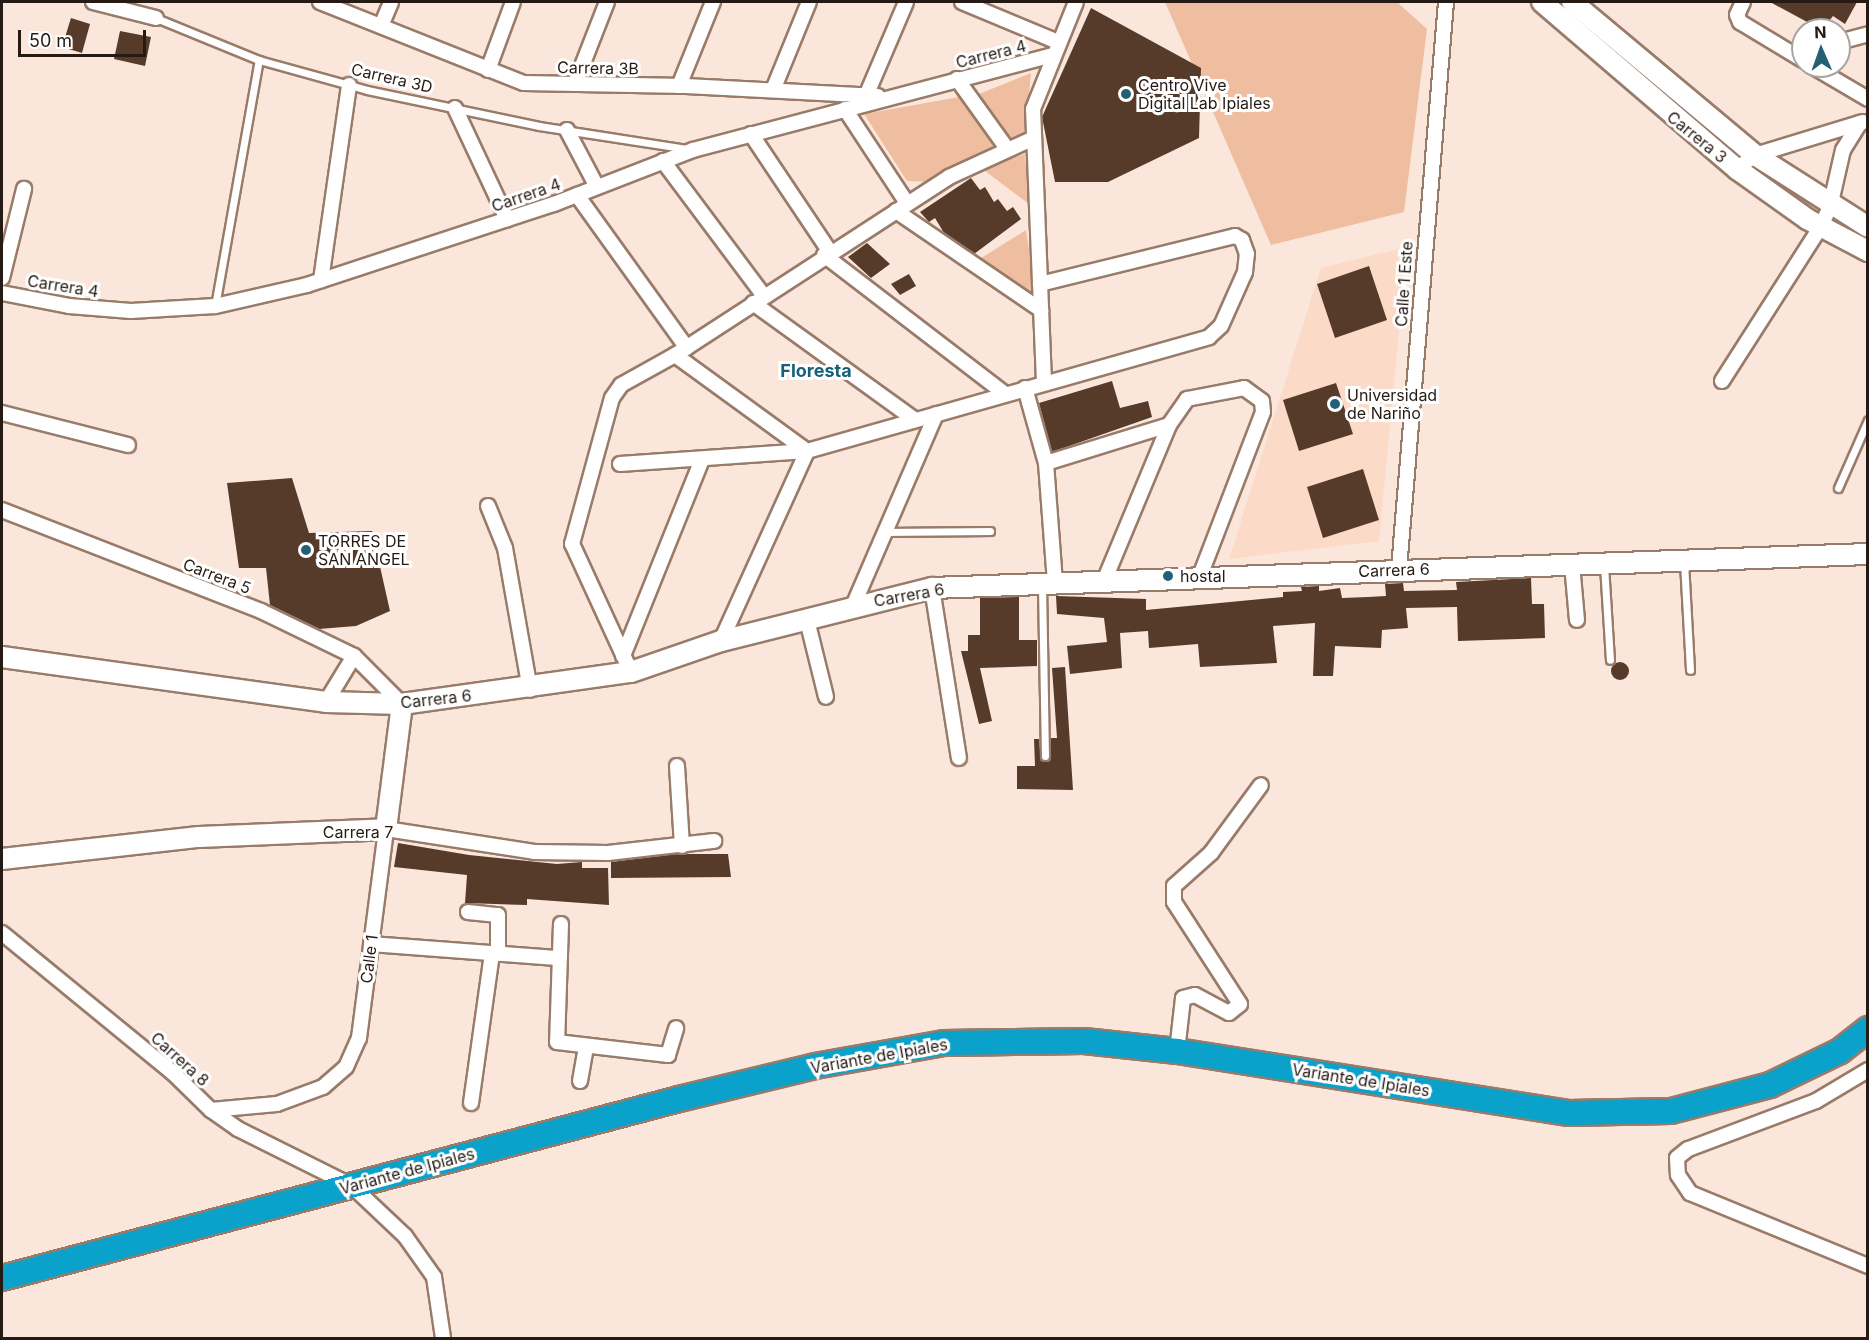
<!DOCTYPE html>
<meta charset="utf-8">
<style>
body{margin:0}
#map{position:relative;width:1869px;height:1340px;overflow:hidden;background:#fbe6db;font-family:Inter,sans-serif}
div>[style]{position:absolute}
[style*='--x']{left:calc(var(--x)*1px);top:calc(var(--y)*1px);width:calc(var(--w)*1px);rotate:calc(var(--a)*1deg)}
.built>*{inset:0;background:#fbdac7}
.green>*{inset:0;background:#efbea1}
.building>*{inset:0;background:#563b2b}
.round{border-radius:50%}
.roads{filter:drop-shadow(2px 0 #997b69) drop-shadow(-2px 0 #997b69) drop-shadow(0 2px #997b69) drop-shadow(0 -2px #997b69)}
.lane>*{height:7px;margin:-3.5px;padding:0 3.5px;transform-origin:3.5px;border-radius:3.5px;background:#fff}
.street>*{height:14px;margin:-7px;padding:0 7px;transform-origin:7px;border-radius:7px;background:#fff}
.secondary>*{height:20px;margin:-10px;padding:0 10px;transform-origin:10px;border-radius:10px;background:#fff}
.highway>*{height:24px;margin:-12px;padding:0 12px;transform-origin:12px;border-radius:12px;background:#0aa1cb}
.dots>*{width:16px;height:16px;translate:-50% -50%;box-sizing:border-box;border:3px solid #fff;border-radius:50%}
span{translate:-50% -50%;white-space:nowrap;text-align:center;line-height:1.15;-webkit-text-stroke:6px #fff;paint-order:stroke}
.street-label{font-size:16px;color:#261b14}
.poi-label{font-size:16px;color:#261b14}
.left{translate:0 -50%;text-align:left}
.neighbourhood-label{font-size:18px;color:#156179;font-weight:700}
.frame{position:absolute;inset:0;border:3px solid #261b14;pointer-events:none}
.north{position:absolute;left:1791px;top:18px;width:60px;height:60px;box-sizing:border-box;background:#fff;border:2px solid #a8a4a1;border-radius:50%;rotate:358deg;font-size:16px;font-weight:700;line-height:24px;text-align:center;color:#261b14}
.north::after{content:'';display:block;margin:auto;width:21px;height:27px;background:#226076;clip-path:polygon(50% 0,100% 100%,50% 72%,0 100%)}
.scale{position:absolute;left:18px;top:30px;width:128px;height:27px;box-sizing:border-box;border:3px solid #261b14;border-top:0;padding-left:8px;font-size:18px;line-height:21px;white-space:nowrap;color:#261b14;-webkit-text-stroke:4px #fff;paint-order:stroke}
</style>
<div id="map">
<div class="built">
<div style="clip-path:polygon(1407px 247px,1379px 541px,1229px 559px,1321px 268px)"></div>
</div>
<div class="green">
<div style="clip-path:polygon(1165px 2px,1397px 2px,1427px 29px,1404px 212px,1271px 245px)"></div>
<div style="clip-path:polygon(1031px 73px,1025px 139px,1011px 138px,979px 94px)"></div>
<div style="clip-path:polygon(965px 96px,993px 136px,992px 147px,928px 182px,907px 181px,864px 114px)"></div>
<div style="clip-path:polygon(1025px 154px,1029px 204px,981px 168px)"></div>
<div style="clip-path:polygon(1026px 230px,1036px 300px,978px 260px)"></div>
</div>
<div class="building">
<div style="clip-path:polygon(1770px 2px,1857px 2px,1845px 24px,1833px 16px,1822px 30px)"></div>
<div style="clip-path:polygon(1091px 8px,1201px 68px,1199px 138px,1108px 182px,1055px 182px,1042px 117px)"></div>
<div style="clip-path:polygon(71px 18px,90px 24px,82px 53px,62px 47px)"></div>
<div style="clip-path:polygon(120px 31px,151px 37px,145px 66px,114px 59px)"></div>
<div style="clip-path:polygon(971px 178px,980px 190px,985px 187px,994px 202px,998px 199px,1007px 211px,1013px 207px,1021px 219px,974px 254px,944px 233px,935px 218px,929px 222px,920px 212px)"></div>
<div style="clip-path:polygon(867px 243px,890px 264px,871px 278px,848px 257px)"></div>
<div style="clip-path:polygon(1369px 266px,1387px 320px,1335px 338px,1317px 284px)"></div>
<div style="clip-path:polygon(909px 274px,916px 286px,900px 295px,891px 284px)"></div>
<div style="clip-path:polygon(1112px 381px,1120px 408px,1148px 401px,1152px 417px,1052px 452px,1039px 403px)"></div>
<div style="clip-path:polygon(1336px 383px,1353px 434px,1299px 451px,1283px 400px)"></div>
<div style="clip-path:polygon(1363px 469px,1379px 520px,1323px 538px,1307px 487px)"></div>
<div style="clip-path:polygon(292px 478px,309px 533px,372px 531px,390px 611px,356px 626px,319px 629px,270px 605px,266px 568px,239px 568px,227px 483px)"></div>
<div style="clip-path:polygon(1531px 578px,1532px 604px,1544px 604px,1545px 638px,1458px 641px,1457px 607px,1406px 608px,1408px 628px,1382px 630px,1381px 648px,1335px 646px,1333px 676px,1313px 676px,1315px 623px,1273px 626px,1277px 663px,1200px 667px,1198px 644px,1149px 648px,1148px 631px,1120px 633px,1122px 668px,1070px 674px,1067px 646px,1107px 642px,1104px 618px,1057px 614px,1056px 596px,1146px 599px,1146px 610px,1283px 597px,1283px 592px,1302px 591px,1301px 587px,1319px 586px,1319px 591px,1340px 588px,1342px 598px,1368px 597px,1386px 596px,1385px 584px,1403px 583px,1404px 591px,1457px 590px,1456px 582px)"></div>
<div style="clip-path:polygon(1019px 597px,1019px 640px,1037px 640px,1037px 666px,980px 668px,992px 721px,979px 724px,961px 651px,968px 651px,968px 635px,980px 635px,980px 598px)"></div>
<div class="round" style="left:1611px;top:662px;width:18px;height:18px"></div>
<div style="clip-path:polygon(1065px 667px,1073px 790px,1017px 789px,1017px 766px,1035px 766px,1034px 739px,1039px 739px,1041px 759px,1050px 758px,1050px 738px,1057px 738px,1052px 668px)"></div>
<div style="clip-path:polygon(398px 843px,469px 855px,557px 864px,582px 862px,582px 868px,608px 868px,609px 905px,527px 899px,527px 905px,465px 903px,467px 875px,394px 867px)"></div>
<div style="clip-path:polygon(675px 854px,728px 854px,731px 877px,611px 878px,611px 862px)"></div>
</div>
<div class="roads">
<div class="lane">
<div style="--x:156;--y:18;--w:111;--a:22.2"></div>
<div style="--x:259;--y:60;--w:112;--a:15.5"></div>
<div style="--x:367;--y:90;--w:176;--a:11.8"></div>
<div style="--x:539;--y:126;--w:151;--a:8.8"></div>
<div style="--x:215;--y:306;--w:250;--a:-79.9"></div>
<div style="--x:1838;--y:488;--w:74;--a:-66.2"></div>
<div style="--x:885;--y:532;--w:105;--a:-0.5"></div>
<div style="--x:1684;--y:562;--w:108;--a:86.8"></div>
<div style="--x:1604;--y:565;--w:95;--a:86.4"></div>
<div style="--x:1042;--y:585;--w:171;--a:89"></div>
</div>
<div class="street">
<div style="--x:93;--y:2;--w:65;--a:14.3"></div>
<div style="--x:320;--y:2;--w:219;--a:21.7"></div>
<div style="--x:524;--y:83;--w:162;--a:1.1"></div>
<div style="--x:686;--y:86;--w:192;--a:3"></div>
<div style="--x:962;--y:2;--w:104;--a:22.6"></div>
<div style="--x:1743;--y:2;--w:14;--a:115"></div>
<div style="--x:1737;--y:15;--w:8;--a:67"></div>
<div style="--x:1740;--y:22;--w:74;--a:31.1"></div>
<div style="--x:381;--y:26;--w:26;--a:-67"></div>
<div style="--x:1839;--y:42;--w:30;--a:-15"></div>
<div style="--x:1812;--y:66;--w:65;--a:30.5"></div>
<div style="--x:488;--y:70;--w:72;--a:-69.8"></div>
<div style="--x:957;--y:79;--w:87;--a:54.3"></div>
<div style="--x:575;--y:84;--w:88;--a:-68.7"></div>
<div style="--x:679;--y:86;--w:91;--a:-68"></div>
<div style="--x:773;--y:90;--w:95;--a:-67.8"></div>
<div style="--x:866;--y:96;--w:102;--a:-66.9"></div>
<div style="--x:455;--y:108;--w:123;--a:64.9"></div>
<div style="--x:845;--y:109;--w:113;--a:56.6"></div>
<div style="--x:567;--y:130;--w:64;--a:62.2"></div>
<div style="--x:751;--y:134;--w:142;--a:56.2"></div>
<div style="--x:663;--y:161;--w:169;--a:53.2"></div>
<div style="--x:1737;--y:169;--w:23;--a:-38"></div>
<div style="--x:1755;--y:155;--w:113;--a:-17"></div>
<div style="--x:577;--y:195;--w:188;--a:54.3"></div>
<div style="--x:896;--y:211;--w:176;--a:34.3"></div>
<div style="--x:824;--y:255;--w:228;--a:37.5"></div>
<div style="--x:2;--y:278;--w:92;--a:-76.1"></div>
<div style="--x:321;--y:280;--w:197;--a:-81.8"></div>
<div style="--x:2;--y:293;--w:68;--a:11"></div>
<div style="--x:69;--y:306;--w:62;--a:4.6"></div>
<div style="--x:131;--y:311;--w:84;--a:-3.4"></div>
<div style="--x:215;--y:306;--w:94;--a:-12.9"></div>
<div style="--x:307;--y:285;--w:260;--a:-18.2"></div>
<div style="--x:554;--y:204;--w:149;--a:-21.2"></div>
<div style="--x:693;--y:150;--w:372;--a:-14.8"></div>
<div style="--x:753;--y:303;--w:200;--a:35.8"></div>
<div style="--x:675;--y:355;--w:163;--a:36"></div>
<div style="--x:1722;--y:381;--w:184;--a:-57.4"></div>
<div style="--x:1821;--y:226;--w:21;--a:-65"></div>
<div style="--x:1830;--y:207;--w:58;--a:-77.2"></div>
<div style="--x:1843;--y:150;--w:32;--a:-58"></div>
<div style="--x:1044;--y:382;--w:273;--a:-92.3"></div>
<div style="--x:1033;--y:109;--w:115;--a:-68.1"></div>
<div style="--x:1025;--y:388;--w:78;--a:74.4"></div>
<div style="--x:1046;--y:463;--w:119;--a:85.7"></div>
<div style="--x:2;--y:413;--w:130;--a:14.3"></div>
<div style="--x:1046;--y:463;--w:129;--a:-17.2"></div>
<div style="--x:620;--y:464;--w:187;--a:-4"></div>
<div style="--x:488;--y:506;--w:45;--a:68"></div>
<div style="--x:505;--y:548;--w:144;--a:80"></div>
<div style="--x:2;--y:510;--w:278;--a:21.3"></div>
<div style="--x:261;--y:611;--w:103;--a:25.8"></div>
<div style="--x:354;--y:656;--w:68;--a:45"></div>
<div style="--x:1572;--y:564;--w:56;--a:84.9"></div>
<div style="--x:1399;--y:569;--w:569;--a:-85.26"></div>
<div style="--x:1105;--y:579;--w:167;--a:-67.4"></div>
<div style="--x:1169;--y:425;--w:32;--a:-55"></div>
<div style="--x:1187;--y:399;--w:58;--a:-10.9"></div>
<div style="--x:1244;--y:388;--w:22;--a:36"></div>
<div style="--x:1262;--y:401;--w:11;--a:85"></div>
<div style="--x:1263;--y:412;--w:176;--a:111"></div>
<div style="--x:932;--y:588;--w:172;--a:81"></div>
<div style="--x:853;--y:606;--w:209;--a:-66.6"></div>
<div style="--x:807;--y:620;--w:79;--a:76.1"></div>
<div style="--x:721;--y:641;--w:209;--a:-65.6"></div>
<div style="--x:807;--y:451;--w:418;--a:-15.8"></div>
<div style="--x:1209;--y:337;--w:16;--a:-43"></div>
<div style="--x:1221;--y:326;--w:59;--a:-66"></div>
<div style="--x:1245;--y:272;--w:18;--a:-84"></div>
<div style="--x:1247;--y:254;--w:15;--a:-110"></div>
<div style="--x:1242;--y:240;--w:8;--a:-150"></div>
<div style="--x:1235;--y:236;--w:201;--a:166.2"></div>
<div style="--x:623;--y:656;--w:212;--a:-68.1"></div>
<div style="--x:631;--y:672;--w:141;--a:-114.7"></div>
<div style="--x:572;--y:544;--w:151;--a:-74.7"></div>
<div style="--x:612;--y:398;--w:16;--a:-55"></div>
<div style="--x:621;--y:385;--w:62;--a:-29.1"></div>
<div style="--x:675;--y:355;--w:327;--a:-33"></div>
<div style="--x:949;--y:177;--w:91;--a:-24.6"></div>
<div style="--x:326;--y:702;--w:54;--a:-58.7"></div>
<div style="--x:677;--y:766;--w:80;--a:86.4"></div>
<div style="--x:468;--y:912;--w:30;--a:6"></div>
<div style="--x:498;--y:915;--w:39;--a:90"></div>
<div style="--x:561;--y:924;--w:118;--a:91.9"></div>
<div style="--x:557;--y:1042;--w:112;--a:6.7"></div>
<div style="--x:668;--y:1055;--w:28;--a:-73"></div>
<div style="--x:2;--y:933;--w:220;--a:39.3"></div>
<div style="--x:172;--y:1072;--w:54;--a:44.3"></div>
<div style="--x:211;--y:1110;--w:33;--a:35"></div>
<div style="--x:238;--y:1129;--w:127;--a:26.6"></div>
<div style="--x:352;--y:1186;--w:73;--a:43.3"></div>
<div style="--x:405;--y:1236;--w:50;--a:54.7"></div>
<div style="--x:434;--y:1277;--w:62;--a:81.6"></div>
<div style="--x:371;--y:944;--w:189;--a:4.3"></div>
<div style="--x:1177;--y:1051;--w:53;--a:-83.5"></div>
<div style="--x:1183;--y:998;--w:12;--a:-14"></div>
<div style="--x:1195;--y:995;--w:38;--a:28"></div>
<div style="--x:1229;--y:1013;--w:14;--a:-39"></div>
<div style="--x:1240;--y:1004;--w:121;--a:-122.9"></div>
<div style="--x:1174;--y:902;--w:16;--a:-90"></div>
<div style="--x:1174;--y:886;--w:50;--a:-41.7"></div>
<div style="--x:1211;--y:853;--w:84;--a:-53.7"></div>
<div style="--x:1868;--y:1070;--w:61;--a:149.2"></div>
<div style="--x:1816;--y:1101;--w:137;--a:159.4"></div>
<div style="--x:1688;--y:1149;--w:14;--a:141"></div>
<div style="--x:1677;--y:1158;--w:17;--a:87"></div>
<div style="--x:1678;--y:1175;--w:22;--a:56"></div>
<div style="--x:1690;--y:1193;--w:192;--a:22.3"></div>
<div style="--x:580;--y:1081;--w:35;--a:-80"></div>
<div style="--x:471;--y:1103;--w:151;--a:-82"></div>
<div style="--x:211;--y:1110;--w:66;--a:-5.2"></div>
<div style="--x:277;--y:1104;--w:49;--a:-20.3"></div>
<div style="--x:323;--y:1087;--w:30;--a:-41"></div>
<div style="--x:346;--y:1067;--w:32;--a:-66"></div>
<div style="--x:359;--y:1038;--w:211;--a:-82.6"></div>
<div style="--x:386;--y:829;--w:150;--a:8.8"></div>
<div style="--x:534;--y:852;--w:74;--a:0.8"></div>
<div style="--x:608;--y:853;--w:107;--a:-6.5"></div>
</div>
<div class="secondary">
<div style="--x:1542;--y:2;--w:257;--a:40.6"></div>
<div style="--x:1737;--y:169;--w:86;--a:35.5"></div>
<div style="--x:1807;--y:219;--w:69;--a:27.7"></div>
<div style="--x:1572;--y:2;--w:239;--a:39.9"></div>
<div style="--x:1755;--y:155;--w:134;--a:32.5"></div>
<div style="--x:2;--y:657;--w:327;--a:7.9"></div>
<div style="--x:326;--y:702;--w:76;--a:1.5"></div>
<div style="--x:402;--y:704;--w:231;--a:-8"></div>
<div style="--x:631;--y:672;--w:95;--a:-19"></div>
<div style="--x:721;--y:641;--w:218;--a:-14.1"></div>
<div style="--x:932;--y:588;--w:937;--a:-2.08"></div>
<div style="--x:2;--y:859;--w:198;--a:-6.4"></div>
<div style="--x:199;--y:837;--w:187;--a:-2.4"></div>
<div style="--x:386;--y:829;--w:126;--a:-82.7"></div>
</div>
<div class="highway">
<div style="--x:2;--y:1278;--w:700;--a:-14.81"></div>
<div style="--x:679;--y:1099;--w:140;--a:-13.6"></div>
<div style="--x:815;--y:1066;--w:131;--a:-10.1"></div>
<div style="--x:944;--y:1043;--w:140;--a:-0.8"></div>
<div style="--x:1084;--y:1041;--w:94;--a:6.1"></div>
<div style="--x:1177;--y:1051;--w:397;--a:9"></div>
<div style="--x:1569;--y:1113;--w:102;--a:-1.1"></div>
<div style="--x:1671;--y:1111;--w:102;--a:-14.7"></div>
<div style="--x:1770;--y:1085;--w:78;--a:-25.9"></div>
<div style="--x:1840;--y:1051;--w:36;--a:-38"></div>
</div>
</div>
<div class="dots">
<div style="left:1126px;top:94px;background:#226076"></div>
<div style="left:1335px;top:404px;background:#226076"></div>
<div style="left:306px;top:550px;background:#226076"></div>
<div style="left:1168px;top:576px;background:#226076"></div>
</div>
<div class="street-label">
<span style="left:991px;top:54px;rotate:-14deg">Carrera 4</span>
<span style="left:598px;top:68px;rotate:1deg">Carrera 3B</span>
<span style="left:392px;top:78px;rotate:13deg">Carrera 3D</span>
<span style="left:1697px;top:137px;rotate:39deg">Carrera 3</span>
<span style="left:526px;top:195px;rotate:-19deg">Carrera 4</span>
<span style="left:1404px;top:284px;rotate:-86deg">Calle 1 Este</span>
<span style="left:63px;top:286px;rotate:9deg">Carrera 4</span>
<span style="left:1394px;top:570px;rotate:-2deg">Carrera 6</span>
<span style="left:217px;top:576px;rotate:21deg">Carrera 5</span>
<span style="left:909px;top:595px;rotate:-10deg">Carrera 6</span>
<span style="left:436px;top:699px;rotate:-6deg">Carrera 6</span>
<span style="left:358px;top:832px">Carrera 7</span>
<span style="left:369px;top:959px;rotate:-83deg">Calle 1</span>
<span style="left:879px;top:1056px;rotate:-10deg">Variante de Ipiales</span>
<span style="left:180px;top:1059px;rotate:42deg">Carrera 8</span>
<span style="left:1361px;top:1080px;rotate:9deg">Variante de Ipiales</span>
<span style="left:407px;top:1171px;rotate:-15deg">Variante de Ipiales</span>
</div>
<div class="poi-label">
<span class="left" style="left:1138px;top:94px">Centro Vive<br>Digital Lab Ipiales</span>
<span class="left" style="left:1347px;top:404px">Universidad<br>de Nariño</span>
<span class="left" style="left:318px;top:550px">TORRES DE<br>SAN ANGEL</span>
<span class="left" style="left:1180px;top:576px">hostal</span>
</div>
<div class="neighbourhood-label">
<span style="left:816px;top:371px">Floresta</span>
</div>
<div class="frame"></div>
<div class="north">N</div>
<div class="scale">50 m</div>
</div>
